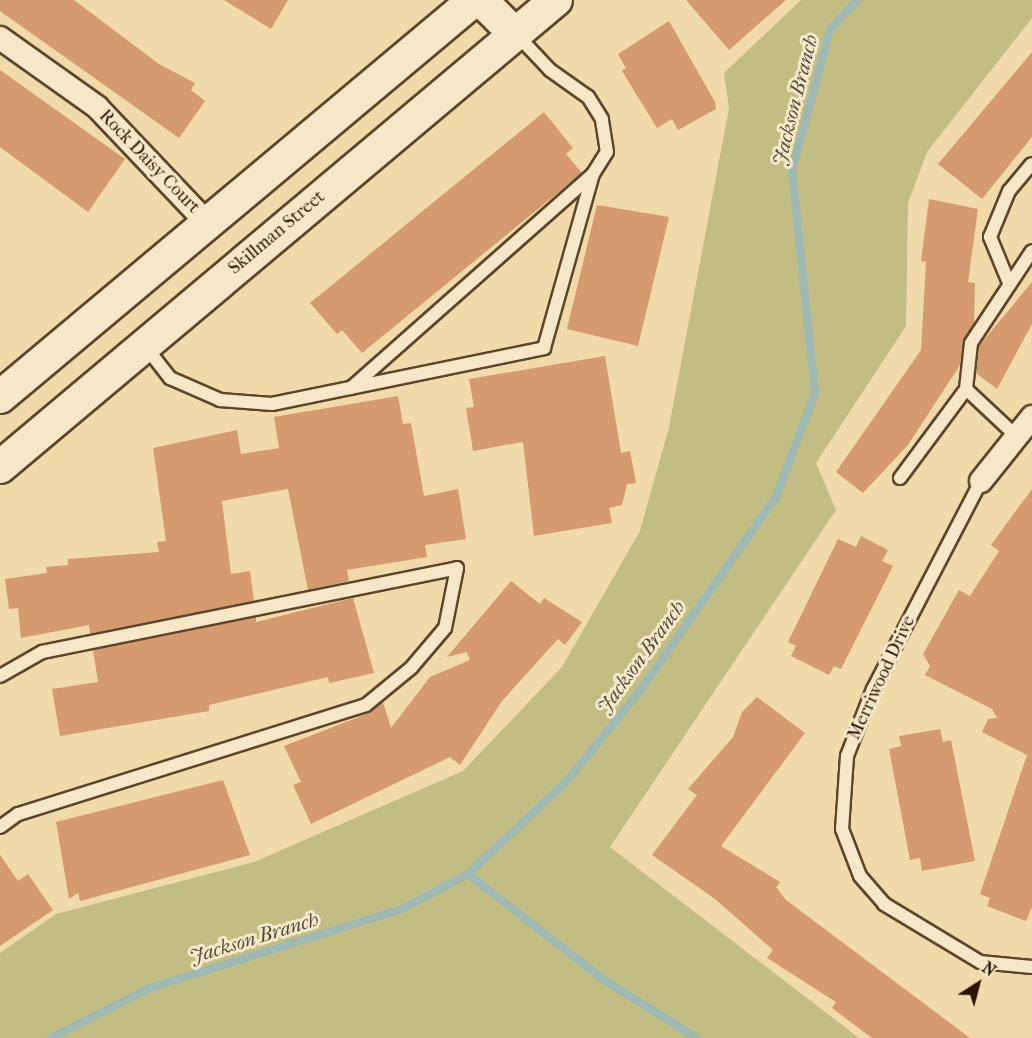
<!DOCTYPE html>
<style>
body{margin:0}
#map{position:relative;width:1032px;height:1038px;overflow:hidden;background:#f0daa9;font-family:"IM FELL French Canon",serif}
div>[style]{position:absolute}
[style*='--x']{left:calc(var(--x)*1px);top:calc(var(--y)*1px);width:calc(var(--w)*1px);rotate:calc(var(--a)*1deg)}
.green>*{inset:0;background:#c2bd82}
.stream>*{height:8px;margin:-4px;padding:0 4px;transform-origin:4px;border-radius:4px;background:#9eb8b3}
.building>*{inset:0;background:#d59a6d}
.roads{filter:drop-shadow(2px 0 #5c462a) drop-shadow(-2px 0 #5c462a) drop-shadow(0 2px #5c462a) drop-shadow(0 -2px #5c462a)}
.lane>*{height:12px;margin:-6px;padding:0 6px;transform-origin:6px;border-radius:6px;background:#f5e7c7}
.street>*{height:22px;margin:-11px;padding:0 11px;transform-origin:11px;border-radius:11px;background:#f5e7c7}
.secondary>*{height:32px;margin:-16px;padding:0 16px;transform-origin:16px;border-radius:16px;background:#f5e7c7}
span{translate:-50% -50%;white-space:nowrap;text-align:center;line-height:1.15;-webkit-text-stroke:6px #f5e7c7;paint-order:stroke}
.street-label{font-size:18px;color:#2a1400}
.water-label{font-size:20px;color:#534d3f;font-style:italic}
.north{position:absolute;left:948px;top:954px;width:60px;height:60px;-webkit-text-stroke:4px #f5e7c7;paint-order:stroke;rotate:36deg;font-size:16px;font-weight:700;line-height:24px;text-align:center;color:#2a1400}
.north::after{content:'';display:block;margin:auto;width:21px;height:27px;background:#2a1400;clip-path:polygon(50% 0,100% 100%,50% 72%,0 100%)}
</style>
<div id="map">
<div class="green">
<div style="clip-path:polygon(801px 0,1032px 0,1032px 18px,927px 152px,908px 203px,906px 326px,816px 463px,836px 510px,610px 847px,859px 1038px,0 1038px,0 953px,56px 914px,254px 862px,463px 771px,562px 667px,640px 531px,669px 427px,729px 108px,724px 73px)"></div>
</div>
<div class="stream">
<div style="--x:468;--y:874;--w:172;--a:37.9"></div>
<div style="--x:604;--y:980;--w:110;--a:31.9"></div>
<div style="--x:51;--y:1038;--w:111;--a:-26.8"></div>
<div style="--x:150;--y:988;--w:264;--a:-17.4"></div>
<div style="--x:402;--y:909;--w:75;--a:-27.9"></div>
<div style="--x:468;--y:874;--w:136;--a:-43.2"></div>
<div style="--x:567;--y:781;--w:116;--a:-51"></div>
<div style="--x:640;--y:691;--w:237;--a:-55"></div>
<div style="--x:776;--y:497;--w:111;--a:-69.4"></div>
<div style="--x:815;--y:393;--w:223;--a:-95.9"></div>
<div style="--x:792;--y:171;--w:146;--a:-74.9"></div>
<div style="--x:830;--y:30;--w:40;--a:-48"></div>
</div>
<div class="building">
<div style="clip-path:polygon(0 0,74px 0,159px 64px,195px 83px,191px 90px,205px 101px,179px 138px,0 11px)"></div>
<div style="clip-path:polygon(224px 0,288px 0,271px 29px)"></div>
<div style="clip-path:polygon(686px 0,786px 0,729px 50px)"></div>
<div style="clip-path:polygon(669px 21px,715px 102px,716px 109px,678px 130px,672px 119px,657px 128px,622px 71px,626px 68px,618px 54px)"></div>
<div style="clip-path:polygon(1032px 52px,1032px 137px,982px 199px,938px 164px)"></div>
<div style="clip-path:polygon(0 70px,125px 159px,88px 212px,0 147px)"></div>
<div style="clip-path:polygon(544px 112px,573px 148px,566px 154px,582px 173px,362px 353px,342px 330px,337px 334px,310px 303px)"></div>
<div style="clip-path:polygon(929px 199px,978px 209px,968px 282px,975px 283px,974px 323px,963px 342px,960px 365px,908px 445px,863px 493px,836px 472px,921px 350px,926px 262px,921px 261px)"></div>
<div style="clip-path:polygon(597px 205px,669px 217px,638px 346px,567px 329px)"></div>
<div style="clip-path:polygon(1032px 282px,1032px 324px,997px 389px,976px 373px,979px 346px)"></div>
<div style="clip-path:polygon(605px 356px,621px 453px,630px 451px,636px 483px,627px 484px,622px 505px,609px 508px,612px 523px,534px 536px,523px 442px,473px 451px,466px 408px,474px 407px,469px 379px)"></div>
<div style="clip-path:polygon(398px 396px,403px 424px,411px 423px,424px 496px,458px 489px,466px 539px,425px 545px,427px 557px,347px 570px,349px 581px,308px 590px,288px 489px,222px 501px,231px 574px,250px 571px,254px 601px,90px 634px,89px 625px,21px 638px,18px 608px,9px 609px,5px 579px,47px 573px,46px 567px,68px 565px,68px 559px,159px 552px,157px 542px,166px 541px,153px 448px,237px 430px,241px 454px,279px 448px,274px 417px)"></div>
<div style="clip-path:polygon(1032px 489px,1032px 907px,1026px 921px,987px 906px,990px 898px,980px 894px,1027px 755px,982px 732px,988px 719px,997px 718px,992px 709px,925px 675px,930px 666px,923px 654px,959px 590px,970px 596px,999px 551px,991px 545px)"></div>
<div style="clip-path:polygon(861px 536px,888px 550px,882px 561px,893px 566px,841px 669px,834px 666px,829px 675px,791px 656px,796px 646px,788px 642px,838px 539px,856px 547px)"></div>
<div style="clip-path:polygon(511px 581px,540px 604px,544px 598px,582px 622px,565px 645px,558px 639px,502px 701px,460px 765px,450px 757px,311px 824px,293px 785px,301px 782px,284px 746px,369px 713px,383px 702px,391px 728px,430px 677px,470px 660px,467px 652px,447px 657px)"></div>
<div style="clip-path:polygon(353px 598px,374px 673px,329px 683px,328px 677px,209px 705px,209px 711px,60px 736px,52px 689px,98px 682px,93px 650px,256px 617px,256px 622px)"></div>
<div style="clip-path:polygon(757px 697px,805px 733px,721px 846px,780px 882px,776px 887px,786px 900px,970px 1038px,872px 1038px,832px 1008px,836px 1002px,767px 958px,773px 950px,715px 899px,652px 855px,697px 795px,688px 789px,733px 737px,742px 712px)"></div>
<div style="clip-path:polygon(940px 729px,943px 742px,951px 740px,975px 861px,922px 871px,920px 858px,910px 860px,889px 749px,901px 746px,899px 736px)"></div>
<div style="clip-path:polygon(223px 780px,250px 855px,80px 901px,78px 893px,69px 899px,56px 822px)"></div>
<div style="clip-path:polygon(0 855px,18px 881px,28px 874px,53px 910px,0 946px)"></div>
</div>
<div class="roads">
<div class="lane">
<div style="--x:1009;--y:283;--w:50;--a:-112.4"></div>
<div style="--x:990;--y:237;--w:50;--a:-67.6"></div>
<div style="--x:1009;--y:191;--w:35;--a:-50"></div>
<div style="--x:145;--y:346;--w:41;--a:52"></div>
<div style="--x:170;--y:378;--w:55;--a:23.7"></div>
<div style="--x:220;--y:400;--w:52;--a:4.4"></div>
<div style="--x:272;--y:404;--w:278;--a:-11.6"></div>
<div style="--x:544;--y:348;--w:181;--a:-74.3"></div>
<div style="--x:593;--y:174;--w:26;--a:-58"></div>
<div style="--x:607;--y:152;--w:33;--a:-99"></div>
<div style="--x:602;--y:119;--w:26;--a:-122"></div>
<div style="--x:588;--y:97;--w:47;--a:-144.6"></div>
<div style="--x:550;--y:70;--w:48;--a:-133.3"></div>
<div style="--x:351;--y:388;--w:322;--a:-41.5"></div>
<div style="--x:966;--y:389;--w:69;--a:43.2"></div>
<div style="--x:900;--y:478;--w:111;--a:-53.4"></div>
<div style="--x:966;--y:389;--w:46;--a:-83.8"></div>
<div style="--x:971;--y:343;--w:110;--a:-56.5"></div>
<div style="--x:981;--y:481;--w:234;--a:117.4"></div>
<div style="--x:873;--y:689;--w:72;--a:111.2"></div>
<div style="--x:847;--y:756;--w:73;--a:93.9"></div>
<div style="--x:842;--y:829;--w:50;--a:69"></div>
<div style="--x:860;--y:876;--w:37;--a:49"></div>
<div style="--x:884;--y:904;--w:112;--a:31.1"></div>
<div style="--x:980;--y:962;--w:52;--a:5.5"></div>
<div style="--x:0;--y:676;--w:48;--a:-29.7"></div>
<div style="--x:42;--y:652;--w:423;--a:-11.4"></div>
<div style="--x:457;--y:568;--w:61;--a:101.3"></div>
<div style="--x:445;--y:628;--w:52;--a:130.4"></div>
<div style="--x:411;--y:668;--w:58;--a:140.6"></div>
<div style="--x:366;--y:705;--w:365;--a:162.6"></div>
<div style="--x:18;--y:814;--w:22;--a:144"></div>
</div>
<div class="street">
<div style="--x:0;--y:38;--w:119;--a:35.4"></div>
<div style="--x:97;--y:107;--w:161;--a:46.5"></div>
<div style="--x:981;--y:481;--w:82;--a:-51.4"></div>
</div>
<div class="secondary">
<div style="--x:481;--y:0;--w:48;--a:45"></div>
<div style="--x:0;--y:397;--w:618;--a:-39.95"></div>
<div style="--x:0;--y:467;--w:726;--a:-40.03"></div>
</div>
</div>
<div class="street-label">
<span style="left:149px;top:162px;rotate:46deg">Rock Daisy Court</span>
<span style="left:277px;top:233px;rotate:-40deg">Skillman Street</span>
<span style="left:882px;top:678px;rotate:-65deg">Merriwood Drive</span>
</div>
<div class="water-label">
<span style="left:795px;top:100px;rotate:-76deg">Jackson Branch</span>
<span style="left:641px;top:657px;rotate:-54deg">Jackson Branch</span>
<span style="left:254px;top:938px;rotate:-17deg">Jackson Branch</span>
</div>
<div class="north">N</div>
</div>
